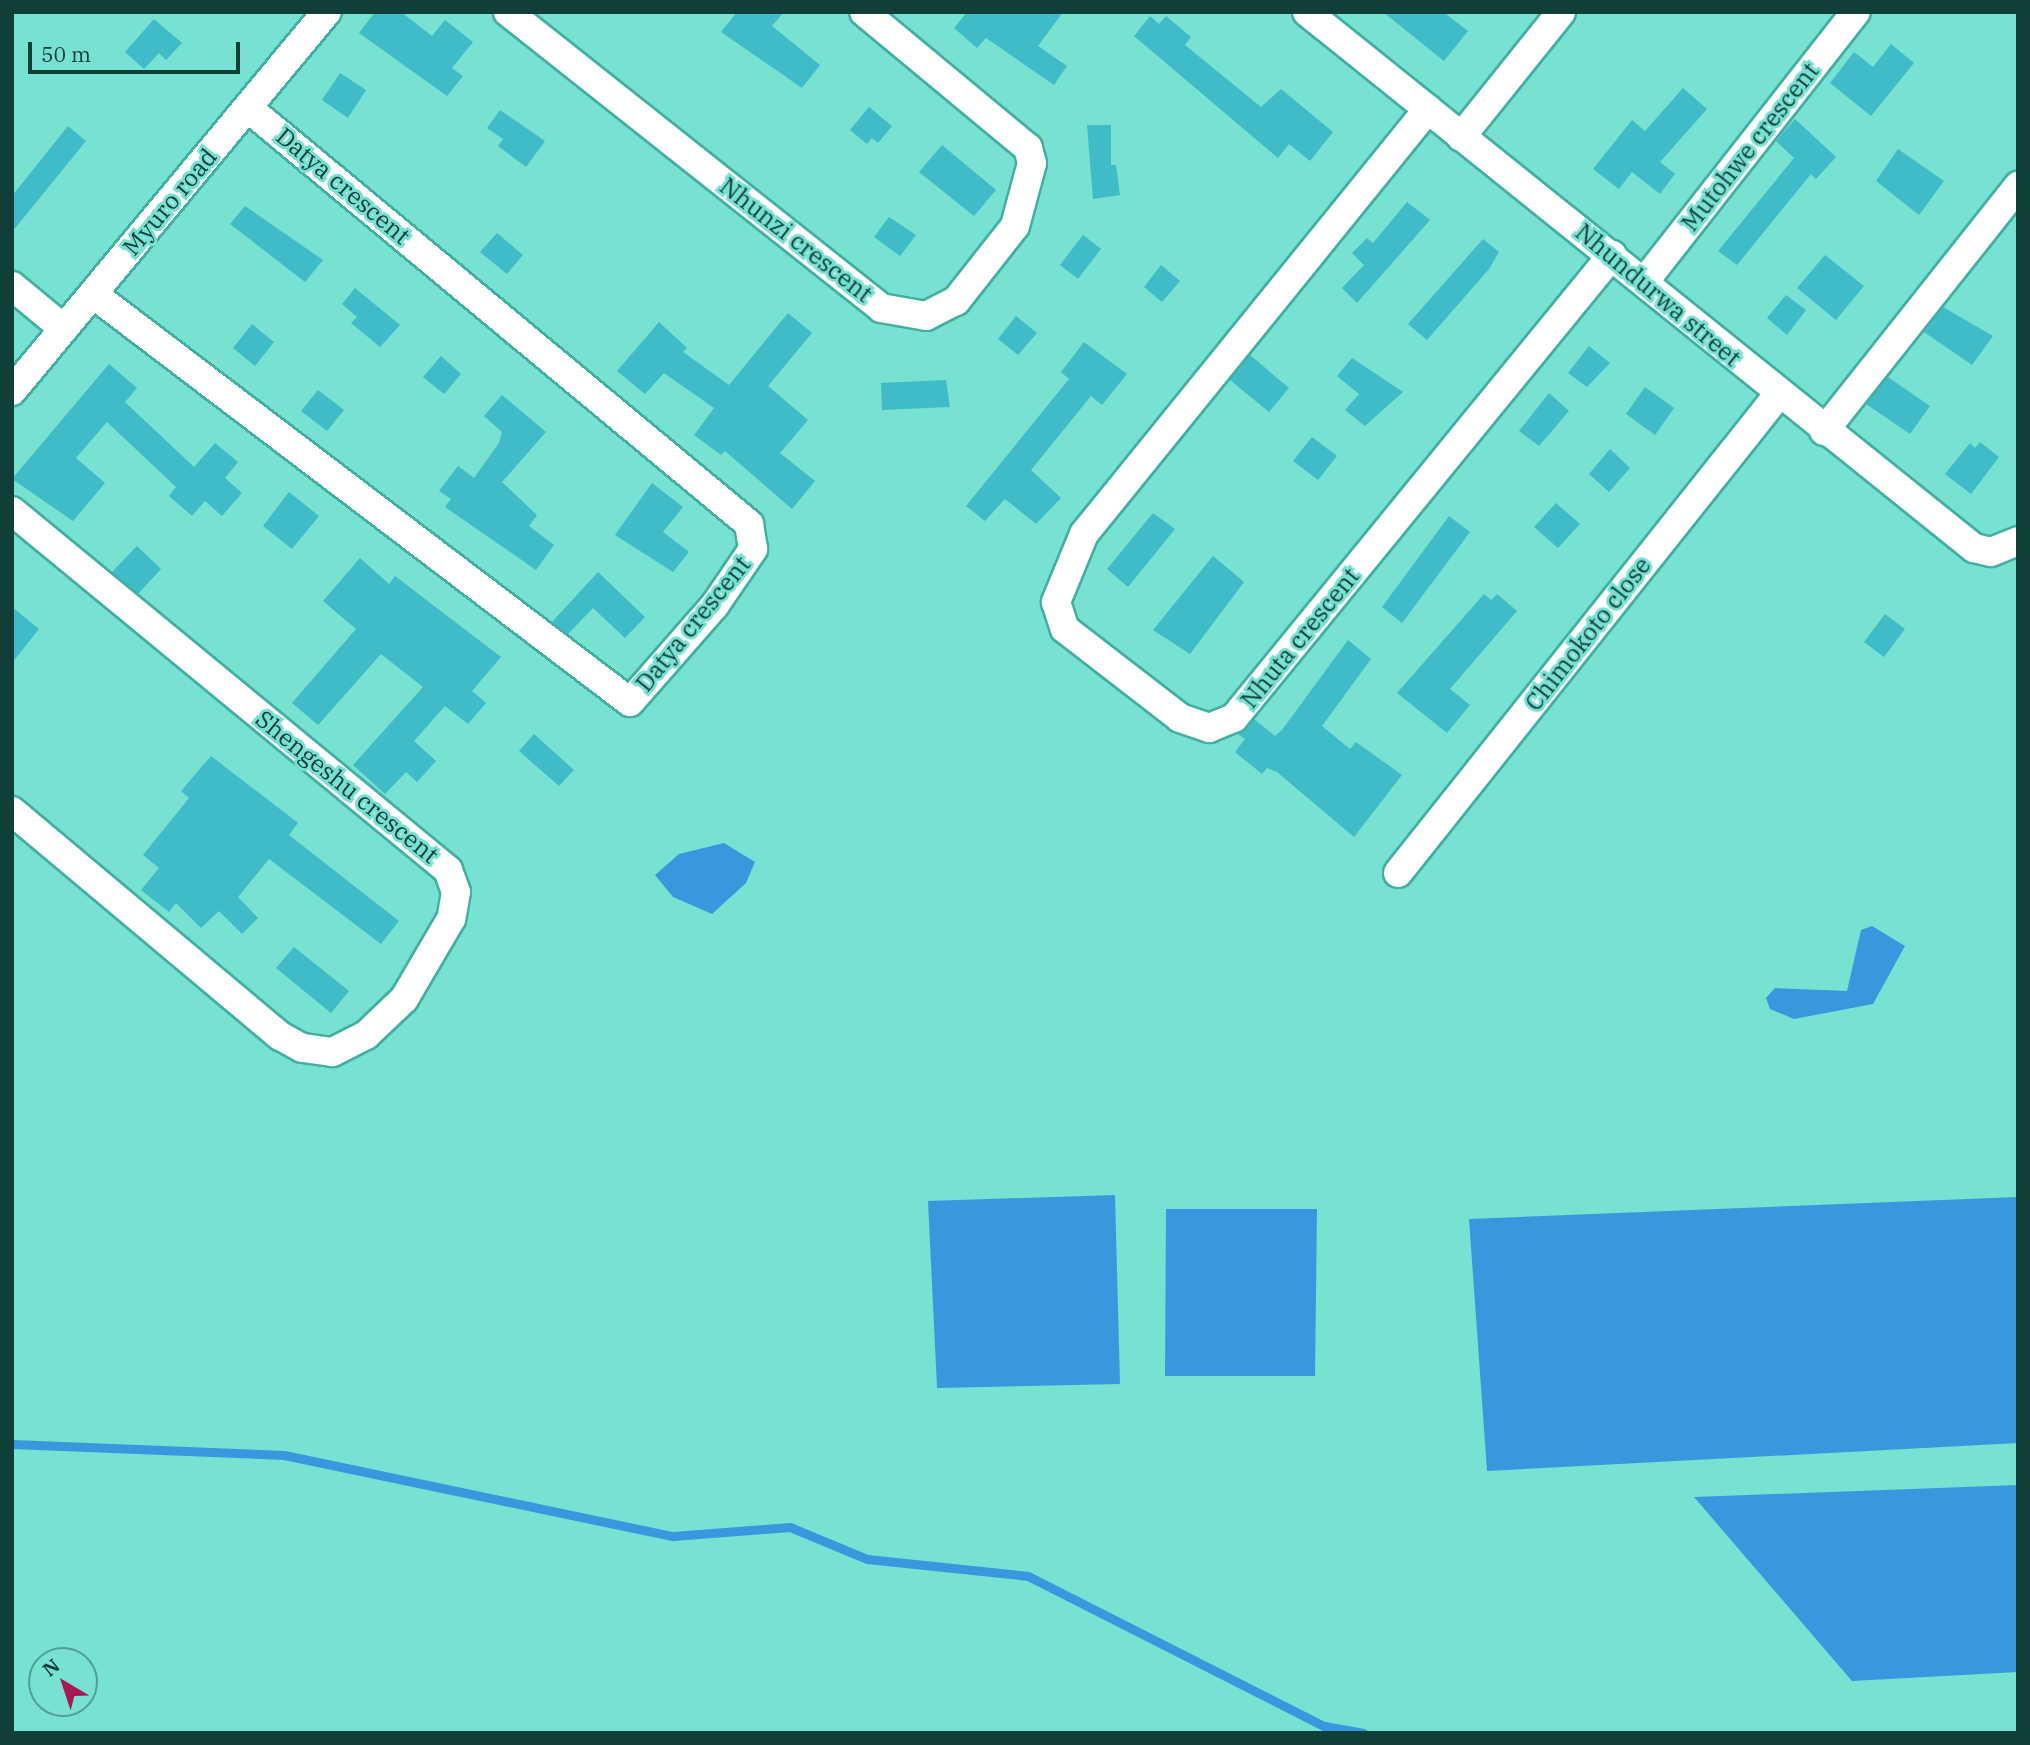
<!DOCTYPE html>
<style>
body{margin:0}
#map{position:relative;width:2030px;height:1745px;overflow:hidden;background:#77e1d2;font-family:"IBM Plex Serif",serif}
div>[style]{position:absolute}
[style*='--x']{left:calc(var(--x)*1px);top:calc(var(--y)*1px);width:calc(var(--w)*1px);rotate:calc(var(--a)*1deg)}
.water>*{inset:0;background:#3998dd}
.stream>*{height:9px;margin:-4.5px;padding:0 4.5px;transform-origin:4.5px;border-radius:4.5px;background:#3998dd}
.building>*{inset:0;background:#3fbcc8}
.roads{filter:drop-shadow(2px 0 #41afa2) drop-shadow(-2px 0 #41afa2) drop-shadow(0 2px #41afa2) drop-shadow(0 -2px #41afa2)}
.minor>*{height:28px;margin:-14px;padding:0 14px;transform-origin:14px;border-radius:14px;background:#fff}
span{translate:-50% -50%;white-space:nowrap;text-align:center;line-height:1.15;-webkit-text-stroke:6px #77e1d2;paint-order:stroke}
.street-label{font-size:24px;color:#103f39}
.frame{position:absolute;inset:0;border:14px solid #103f39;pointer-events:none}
.north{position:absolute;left:28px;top:1647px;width:70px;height:70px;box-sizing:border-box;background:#77e1d2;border:2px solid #4ea095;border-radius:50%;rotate:321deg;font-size:19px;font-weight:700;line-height:28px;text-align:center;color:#103f39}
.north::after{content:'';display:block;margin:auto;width:24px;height:32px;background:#a91853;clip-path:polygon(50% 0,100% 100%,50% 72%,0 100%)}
.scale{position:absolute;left:28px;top:42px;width:212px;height:32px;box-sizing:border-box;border:4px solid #103f39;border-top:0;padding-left:9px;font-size:21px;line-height:24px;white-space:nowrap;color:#103f39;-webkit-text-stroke:5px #77e1d2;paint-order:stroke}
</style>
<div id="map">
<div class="water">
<div style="clip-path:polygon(724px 843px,755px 862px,746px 883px,712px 914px,673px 897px,655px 875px,679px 854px)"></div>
<div style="clip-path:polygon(1872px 926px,1905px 946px,1873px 1004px,1794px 1019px,1770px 1009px,1766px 998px,1775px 988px,1847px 991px,1861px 930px)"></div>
<div style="clip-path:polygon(1115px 1195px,1120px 1384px,937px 1388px,928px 1201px)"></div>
<div style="clip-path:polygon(2018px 1197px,2018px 1443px,1487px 1471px,1469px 1219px)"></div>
<div style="clip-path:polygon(1166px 1209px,1317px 1209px,1315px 1376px,1165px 1376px)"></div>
<div style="clip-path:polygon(2018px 1485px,2018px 1672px,1852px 1681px,1694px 1497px)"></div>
</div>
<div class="stream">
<div style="--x:12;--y:1444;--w:272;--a:2.3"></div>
<div style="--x:284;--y:1455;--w:397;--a:11.8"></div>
<div style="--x:673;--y:1536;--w:117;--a:-4.4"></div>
<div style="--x:790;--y:1527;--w:83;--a:22.6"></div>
<div style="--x:867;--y:1559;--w:162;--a:6"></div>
<div style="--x:1028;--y:1576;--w:332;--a:26.9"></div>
<div style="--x:1324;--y:1726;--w:40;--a:10"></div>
</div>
<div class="building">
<div style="clip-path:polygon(375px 12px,401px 12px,432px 36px,445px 20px,473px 42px,452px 68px,463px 76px,447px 96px,359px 33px)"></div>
<div style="clip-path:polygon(737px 12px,784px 12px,772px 26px,820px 65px,802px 88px,721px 32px)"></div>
<div style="clip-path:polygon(967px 12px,1063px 12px,1038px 46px,1067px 66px,1054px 85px,986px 38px,977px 48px,954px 28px)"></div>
<div style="clip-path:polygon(1383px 12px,1443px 12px,1468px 31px,1444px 61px)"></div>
<div style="clip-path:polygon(1150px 16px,1159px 24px,1166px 16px,1191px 37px,1185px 45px,1261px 107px,1281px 89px,1333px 132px,1310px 161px,1289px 144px,1278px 158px,1134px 36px)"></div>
<div style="clip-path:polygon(154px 19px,182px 43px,166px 60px,159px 53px,144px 69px,125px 52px)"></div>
<div style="clip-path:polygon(1891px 44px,1914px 63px,1871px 116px,1830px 83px,1854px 52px,1873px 67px)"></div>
<div style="clip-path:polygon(340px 73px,366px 90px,348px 118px,322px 100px)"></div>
<div style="clip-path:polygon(1683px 88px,1707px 109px,1660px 162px,1675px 174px,1660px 194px,1632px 172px,1619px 189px,1593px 169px,1632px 120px,1645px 131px)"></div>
<div style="clip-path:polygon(869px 107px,892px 126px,878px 143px,872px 138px,867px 144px,850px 130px)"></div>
<div style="clip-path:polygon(500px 110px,545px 141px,526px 167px,498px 146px,503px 139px,487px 128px)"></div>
<div style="clip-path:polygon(1795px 119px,1836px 157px,1816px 179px,1811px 174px,1737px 265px,1718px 251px,1794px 158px,1776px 141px)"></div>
<div style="clip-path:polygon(1087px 125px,1111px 125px,1111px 165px,1116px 165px,1120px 195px,1093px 199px)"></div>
<div style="clip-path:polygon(68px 126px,86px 141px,12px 232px,12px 196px)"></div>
<div style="clip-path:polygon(942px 145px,996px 190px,974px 216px,919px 172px)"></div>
<div style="clip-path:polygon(1898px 149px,1944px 181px,1919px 215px,1876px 181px)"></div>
<div style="clip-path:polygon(1407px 202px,1430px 220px,1357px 303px,1342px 288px,1364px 265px,1352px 253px,1367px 238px,1373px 243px)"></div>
<div style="clip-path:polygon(245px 206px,323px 260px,305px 282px,230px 224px)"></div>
<div style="clip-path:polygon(889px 217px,916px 235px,900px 256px,874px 237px)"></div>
<div style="clip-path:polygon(497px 233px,523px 255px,507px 274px,480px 252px)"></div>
<div style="clip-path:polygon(1083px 235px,1101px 249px,1078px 279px,1060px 265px)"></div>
<div style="clip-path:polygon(1483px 239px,1499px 252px,1489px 269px,1427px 340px,1408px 324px)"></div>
<div style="clip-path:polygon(1825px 255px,1864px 286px,1836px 320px,1797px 288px)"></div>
<div style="clip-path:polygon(1161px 265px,1180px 281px,1162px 302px,1144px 287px)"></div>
<div style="clip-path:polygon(355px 288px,400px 325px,380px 347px,351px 323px,357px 317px,342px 304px)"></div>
<div style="clip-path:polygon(1786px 295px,1806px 310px,1787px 335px,1767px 318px)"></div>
<div style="clip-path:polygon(1943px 307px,1993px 336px,1972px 365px,1924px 332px)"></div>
<div style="clip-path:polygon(788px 313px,812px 333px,768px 386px,808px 420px,780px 453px,815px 481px,792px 509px,725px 451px,721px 455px,694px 435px,714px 408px,664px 373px,645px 394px,617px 371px,659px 322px,687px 348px,683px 352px,729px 385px)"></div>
<div style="clip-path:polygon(1016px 316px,1037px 333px,1018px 355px,998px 339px)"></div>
<div style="clip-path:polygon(252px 324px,274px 342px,255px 366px,233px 348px)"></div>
<div style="clip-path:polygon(1084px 342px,1127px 374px,1102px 405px,1091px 396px,1031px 470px,1061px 498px,1036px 524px,1005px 499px,985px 521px,966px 506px,1069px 379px,1061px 372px)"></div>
<div style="clip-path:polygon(1589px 346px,1610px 363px,1587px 387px,1568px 373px)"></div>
<div style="clip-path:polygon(1250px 355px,1289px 388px,1269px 412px,1230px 380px)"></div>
<div style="clip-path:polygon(441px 356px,461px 374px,444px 394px,423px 377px)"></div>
<div style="clip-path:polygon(1352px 358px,1403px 392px,1365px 426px,1345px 410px,1359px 394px,1337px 376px)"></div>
<div style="clip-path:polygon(109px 364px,137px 388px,125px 402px,194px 467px,215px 443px,238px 462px,225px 478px,242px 493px,222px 516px,205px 501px,192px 516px,169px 496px,176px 487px,107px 422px,76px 458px,105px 483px,73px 521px,12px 479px)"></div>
<div style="clip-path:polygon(1888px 377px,1930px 406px,1910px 434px,1866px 404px)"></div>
<div style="clip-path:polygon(946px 380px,950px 407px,882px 410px,881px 383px)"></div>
<div style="clip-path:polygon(1645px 387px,1674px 408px,1655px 435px,1626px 414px)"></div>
<div style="clip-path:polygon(318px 390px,344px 410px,327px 431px,301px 411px)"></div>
<div style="clip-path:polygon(1549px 393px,1569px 411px,1539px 446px,1519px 431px)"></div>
<div style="clip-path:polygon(502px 395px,546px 432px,502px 482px,537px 515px,529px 526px,554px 545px,536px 570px,445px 507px,451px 499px,439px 491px,458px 466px,474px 478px,499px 443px,502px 432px,484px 416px)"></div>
<div style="clip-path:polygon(1312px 437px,1337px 456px,1318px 480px,1293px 461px)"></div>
<div style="clip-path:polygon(1980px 442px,1999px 457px,1971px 494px,1945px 474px,1970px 443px,1975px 448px)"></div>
<div style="clip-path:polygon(1610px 449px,1630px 468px,1609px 492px,1589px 474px)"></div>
<div style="clip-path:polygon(652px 483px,683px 507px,663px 532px,689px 552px,673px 572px,615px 535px)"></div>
<div style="clip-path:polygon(289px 492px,319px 516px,292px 549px,263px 526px)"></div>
<div style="clip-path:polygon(1556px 503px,1580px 524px,1558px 548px,1534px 527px)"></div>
<div style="clip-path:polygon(1153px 513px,1175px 529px,1128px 587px,1107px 569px)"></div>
<div style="clip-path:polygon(1449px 516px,1470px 532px,1402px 623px,1382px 607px)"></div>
<div style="clip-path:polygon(137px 546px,161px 569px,138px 594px,112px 572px)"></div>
<div style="clip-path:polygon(1213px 556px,1244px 582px,1190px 654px,1153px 630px)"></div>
<div style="clip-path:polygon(360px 558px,389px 584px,395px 576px,501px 657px,472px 691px,486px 703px,468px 724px,445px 706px,414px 741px,436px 761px,417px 782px,406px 772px,385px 794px,353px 765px,423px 687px,381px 654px,318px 725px,292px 703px,356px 629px,323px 601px)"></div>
<div style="clip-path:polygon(598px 572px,645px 617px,625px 638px,593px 608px,568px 634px,552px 622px)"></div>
<div style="clip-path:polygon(1484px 594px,1491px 600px,1497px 594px,1517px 611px,1450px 689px,1470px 705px,1447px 733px,1397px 693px)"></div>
<div style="clip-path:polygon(12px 607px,39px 629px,12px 663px)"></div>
<div style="clip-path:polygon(1885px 614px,1905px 629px,1884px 657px,1864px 642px)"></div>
<div style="clip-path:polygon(1348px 640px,1371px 659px,1322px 726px,1350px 749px,1356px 742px,1402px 775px,1354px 837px,1277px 772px,1267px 768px,1262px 774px,1235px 752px,1245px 739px,1238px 734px,1254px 719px,1275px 736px,1282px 730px)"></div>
<div style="clip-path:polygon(534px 734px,574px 770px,559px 786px,519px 751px)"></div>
<div style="clip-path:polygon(211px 756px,298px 823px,289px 835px,399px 921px,381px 944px,269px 859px,238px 897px,258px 918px,242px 934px,219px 911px,201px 928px,176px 903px,169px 912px,141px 890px,159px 868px,143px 855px,189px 798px,181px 791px)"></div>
<div style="clip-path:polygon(294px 947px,349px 991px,331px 1013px,276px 968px)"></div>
</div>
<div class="roads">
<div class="minor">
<div style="--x:508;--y:12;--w:476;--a:38.4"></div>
<div style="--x:881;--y:308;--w:46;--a:10.1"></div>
<div style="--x:926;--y:316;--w:34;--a:-27"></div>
<div style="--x:956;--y:301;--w:95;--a:-51.8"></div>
<div style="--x:1015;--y:226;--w:65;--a:-74.9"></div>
<div style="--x:1032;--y:163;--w:16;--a:-105"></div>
<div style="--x:1028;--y:148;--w:213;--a:-140.3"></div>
<div style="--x:1307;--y:12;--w:856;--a:38.79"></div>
<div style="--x:1974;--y:548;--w:17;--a:13"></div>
<div style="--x:1991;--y:552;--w:29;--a:-22"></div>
<div style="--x:1428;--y:109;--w:547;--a:128.99"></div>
<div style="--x:1084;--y:534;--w:74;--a:112.4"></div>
<div style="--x:1056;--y:602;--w:28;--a:72"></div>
<div style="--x:1065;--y:629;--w:145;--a:37.7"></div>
<div style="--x:1180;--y:718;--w:31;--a:19"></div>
<div style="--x:1209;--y:728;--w:27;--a:-22"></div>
<div style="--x:1234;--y:718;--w:598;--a:-50.77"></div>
<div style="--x:1461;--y:137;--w:160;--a:-51.3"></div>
<div style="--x:1644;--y:282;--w:343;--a:-51.9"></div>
<div style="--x:12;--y:286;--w:67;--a:39.6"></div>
<div style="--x:93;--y:294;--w:674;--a:37.23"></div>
<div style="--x:630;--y:702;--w:129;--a:-48.8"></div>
<div style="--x:715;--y:605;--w:68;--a:-55.8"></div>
<div style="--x:753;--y:549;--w:25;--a:-99"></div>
<div style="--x:749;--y:524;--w:651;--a:-140.3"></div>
<div style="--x:12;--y:391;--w:493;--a:-50.3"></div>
<div style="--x:1824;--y:431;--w:313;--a:-51.6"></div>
<div style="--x:12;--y:511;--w:565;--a:39.47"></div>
<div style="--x:448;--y:870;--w:23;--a:70"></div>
<div style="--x:456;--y:892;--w:27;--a:100"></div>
<div style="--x:451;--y:919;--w:93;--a:120.4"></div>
<div style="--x:404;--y:999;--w:52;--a:136.5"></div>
<div style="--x:366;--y:1035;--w:38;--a:153"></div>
<div style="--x:332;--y:1052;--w:30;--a:-172"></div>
<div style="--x:302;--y:1048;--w:25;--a:-151"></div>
<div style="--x:280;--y:1036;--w:350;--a:-140"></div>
<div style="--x:1398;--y:873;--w:611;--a:-51.52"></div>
</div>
</div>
<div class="street-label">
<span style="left:1750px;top:147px;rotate:-52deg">Mutohwe crescent</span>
<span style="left:343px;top:186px;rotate:40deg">Datya crescent</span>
<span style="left:170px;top:202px;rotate:-50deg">Myuro road</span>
<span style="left:796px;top:240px;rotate:38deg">Nhunzi crescent</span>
<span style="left:1658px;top:295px;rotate:40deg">Nhundurwa street</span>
<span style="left:693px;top:624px;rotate:-51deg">Datya crescent</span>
<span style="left:1588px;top:634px;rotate:-52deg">Chimokoto close</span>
<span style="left:1300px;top:638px;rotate:-51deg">Nhuta crescent</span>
<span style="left:347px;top:787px;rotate:39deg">Shengeshu crescent</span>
</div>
<div class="frame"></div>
<div class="north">N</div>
<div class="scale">50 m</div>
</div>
